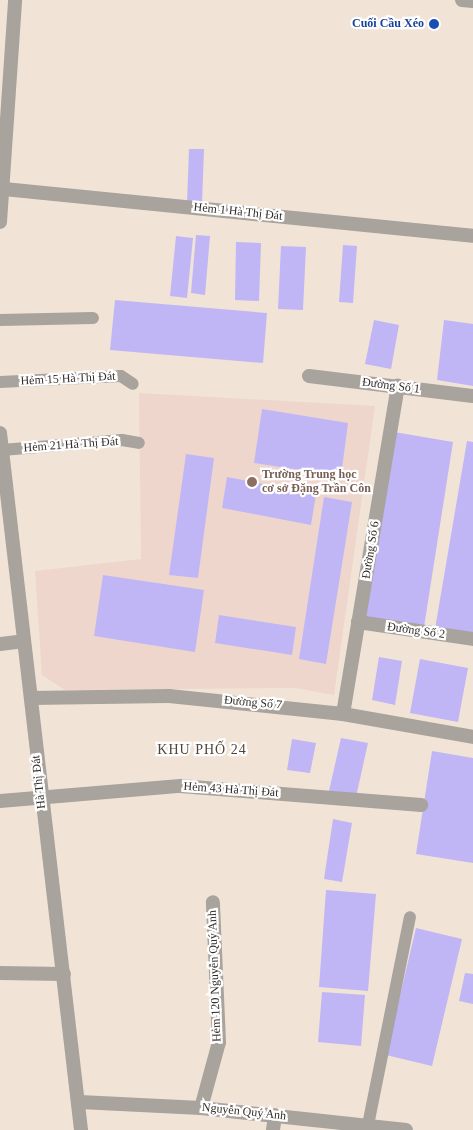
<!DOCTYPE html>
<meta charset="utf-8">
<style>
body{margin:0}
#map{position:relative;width:473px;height:1130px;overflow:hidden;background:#f2e3d7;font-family:Georgia,serif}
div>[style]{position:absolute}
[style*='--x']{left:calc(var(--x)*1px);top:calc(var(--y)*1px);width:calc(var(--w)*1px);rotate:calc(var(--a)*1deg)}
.education>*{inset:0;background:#eed6cd}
.building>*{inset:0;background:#c0b6f6}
.service>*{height:12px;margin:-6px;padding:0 6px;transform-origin:6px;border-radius:6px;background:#a8a39d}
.minor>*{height:14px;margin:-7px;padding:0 7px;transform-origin:7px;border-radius:7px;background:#a8a39d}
.tertiary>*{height:14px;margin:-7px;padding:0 7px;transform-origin:7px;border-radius:7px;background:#a8a39d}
.dots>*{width:14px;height:14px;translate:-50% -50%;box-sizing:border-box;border:2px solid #fff;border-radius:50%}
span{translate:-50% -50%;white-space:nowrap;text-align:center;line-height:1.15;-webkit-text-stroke:4.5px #fff;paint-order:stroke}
.transit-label{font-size:12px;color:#164399;font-weight:700}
.right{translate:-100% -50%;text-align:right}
.street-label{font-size:12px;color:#322c28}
.education-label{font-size:12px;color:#785e54;font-weight:700}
.left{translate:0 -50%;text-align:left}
.neighbourhood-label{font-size:14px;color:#50443a;letter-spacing:1px}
</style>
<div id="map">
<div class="education">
<div style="clip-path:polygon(139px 393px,375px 406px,334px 695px,295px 688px,65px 690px,42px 675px,35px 571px,141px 559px)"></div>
</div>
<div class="building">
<div style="clip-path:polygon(189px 149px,204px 149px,202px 204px,187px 203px)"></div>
<div style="clip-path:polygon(196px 235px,210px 236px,205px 295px,191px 293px)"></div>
<div style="clip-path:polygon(176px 236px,193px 238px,187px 298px,170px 296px)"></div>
<div style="clip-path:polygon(236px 242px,261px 243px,259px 301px,235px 300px)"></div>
<div style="clip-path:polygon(343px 245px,357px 246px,353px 303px,339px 302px)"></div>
<div style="clip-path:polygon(281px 246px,306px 247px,303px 310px,278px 309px)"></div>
<div style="clip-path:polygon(115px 300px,267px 313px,263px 363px,110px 350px)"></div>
<div style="clip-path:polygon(374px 320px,399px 325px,391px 369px,365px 364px)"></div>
<div style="clip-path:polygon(444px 320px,473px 324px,473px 386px,437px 380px)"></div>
<div style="clip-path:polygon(262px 409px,348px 423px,341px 476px,254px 463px)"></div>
<div style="clip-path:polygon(394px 432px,453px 442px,424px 627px,365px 618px)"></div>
<div style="clip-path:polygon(467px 441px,473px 442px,473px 636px,435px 629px)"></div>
<div style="clip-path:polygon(186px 454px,214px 458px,198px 578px,169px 575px)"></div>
<div style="clip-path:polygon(227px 477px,316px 494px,311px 525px,222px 508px)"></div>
<div style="clip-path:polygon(324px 497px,352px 502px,326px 664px,299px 659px)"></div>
<div style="clip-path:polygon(103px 575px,204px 590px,195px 652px,94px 636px)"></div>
<div style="clip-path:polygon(219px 615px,296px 627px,292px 655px,215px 643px)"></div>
<div style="clip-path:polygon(379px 657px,402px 661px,395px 705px,372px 700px)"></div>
<div style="clip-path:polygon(420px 659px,468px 668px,458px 722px,410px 713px)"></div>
<div style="clip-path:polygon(341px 738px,368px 743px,356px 797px,329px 791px)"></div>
<div style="clip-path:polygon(292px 739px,316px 743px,310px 773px,287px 770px)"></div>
<div style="clip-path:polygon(432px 751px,473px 758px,473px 863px,416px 854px)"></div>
<div style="clip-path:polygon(333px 819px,352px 823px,342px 882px,324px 879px)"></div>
<div style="clip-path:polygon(326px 890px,376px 894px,368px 991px,319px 987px)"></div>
<div style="clip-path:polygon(416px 928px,462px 939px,432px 1066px,386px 1055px)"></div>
<div style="clip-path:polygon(465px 973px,473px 974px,473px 1004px,459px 1001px)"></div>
<div style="clip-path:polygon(322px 992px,365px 995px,361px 1046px,318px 1042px)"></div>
</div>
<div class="service">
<div style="--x:0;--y:320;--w:93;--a:-1.2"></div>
<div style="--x:0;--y:382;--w:121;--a:-2.8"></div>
<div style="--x:121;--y:376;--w:14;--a:34"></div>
<div style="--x:2;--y:450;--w:120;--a:-4.8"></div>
<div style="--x:122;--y:440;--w:17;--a:10"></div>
<div style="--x:368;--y:1125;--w:212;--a:-78.6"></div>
</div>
<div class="minor">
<div style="--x:4;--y:189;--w:471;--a:5.7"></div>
<div style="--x:0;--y:222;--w:223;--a:-86.1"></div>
<div style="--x:309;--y:376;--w:165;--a:7"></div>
<div style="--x:0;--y:433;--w:702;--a:83.37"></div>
<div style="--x:358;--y:622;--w:116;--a:8.4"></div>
<div style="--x:0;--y:644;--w:24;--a:-7"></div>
<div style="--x:31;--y:698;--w:138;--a:-0.8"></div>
<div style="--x:169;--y:696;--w:175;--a:5.9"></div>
<div style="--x:343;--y:714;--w:132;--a:10"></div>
<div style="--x:343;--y:714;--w:333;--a:-80.5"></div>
<div style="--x:0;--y:801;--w:181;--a:-4.8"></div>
<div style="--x:180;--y:786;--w:242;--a:4.5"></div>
<div style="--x:0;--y:973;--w:64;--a:0.9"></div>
<div style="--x:201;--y:1108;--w:68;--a:-74.7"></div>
<div style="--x:219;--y:1042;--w:140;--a:-92.5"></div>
<div style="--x:273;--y:1130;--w:15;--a:-82"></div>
</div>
<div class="tertiary">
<div style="--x:462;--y:0;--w:11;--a:5"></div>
<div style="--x:80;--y:1102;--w:121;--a:2.8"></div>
<div style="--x:201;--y:1108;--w:206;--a:6.1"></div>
</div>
<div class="dots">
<div style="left:434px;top:24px;background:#1a4fb4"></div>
<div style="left:252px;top:482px;background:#8d6e63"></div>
</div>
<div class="transit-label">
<span class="right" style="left:424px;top:24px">Cuối Cầu Xéo</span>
</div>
<div class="street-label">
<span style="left:238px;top:212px;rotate:6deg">Hẻm 1 Hà Thị Đát</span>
<span style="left:68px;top:379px;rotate:-3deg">Hẻm 15 Hà Thị Đát</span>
<span style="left:391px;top:386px;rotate:7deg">Đường Số 1</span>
<span style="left:71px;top:445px;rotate:-4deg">Hẻm 21 Hà Thị Đát</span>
<span style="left:371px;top:550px;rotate:-81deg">Đường Số 6</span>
<span style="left:416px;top:631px;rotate:8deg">Đường Số 2</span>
<span style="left:253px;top:703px;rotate:5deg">Đường Số 7</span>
<span style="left:39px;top:782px;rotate:-96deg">Hà Thị Đát</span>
<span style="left:231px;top:790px;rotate:4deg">Hẻm 43 Hà Thị Đát</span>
<span style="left:215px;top:976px;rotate:-92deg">Hẻm 120 Nguyễn Quý Anh</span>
<span style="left:244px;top:1112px;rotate:6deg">Nguyễn Quý Anh</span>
</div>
<div class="education-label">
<span class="left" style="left:262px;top:482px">Trường Trung học<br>cơ sở Đặng Trần Côn</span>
</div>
<div class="neighbourhood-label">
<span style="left:202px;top:750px">KHU PHỐ 24</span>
</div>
</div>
